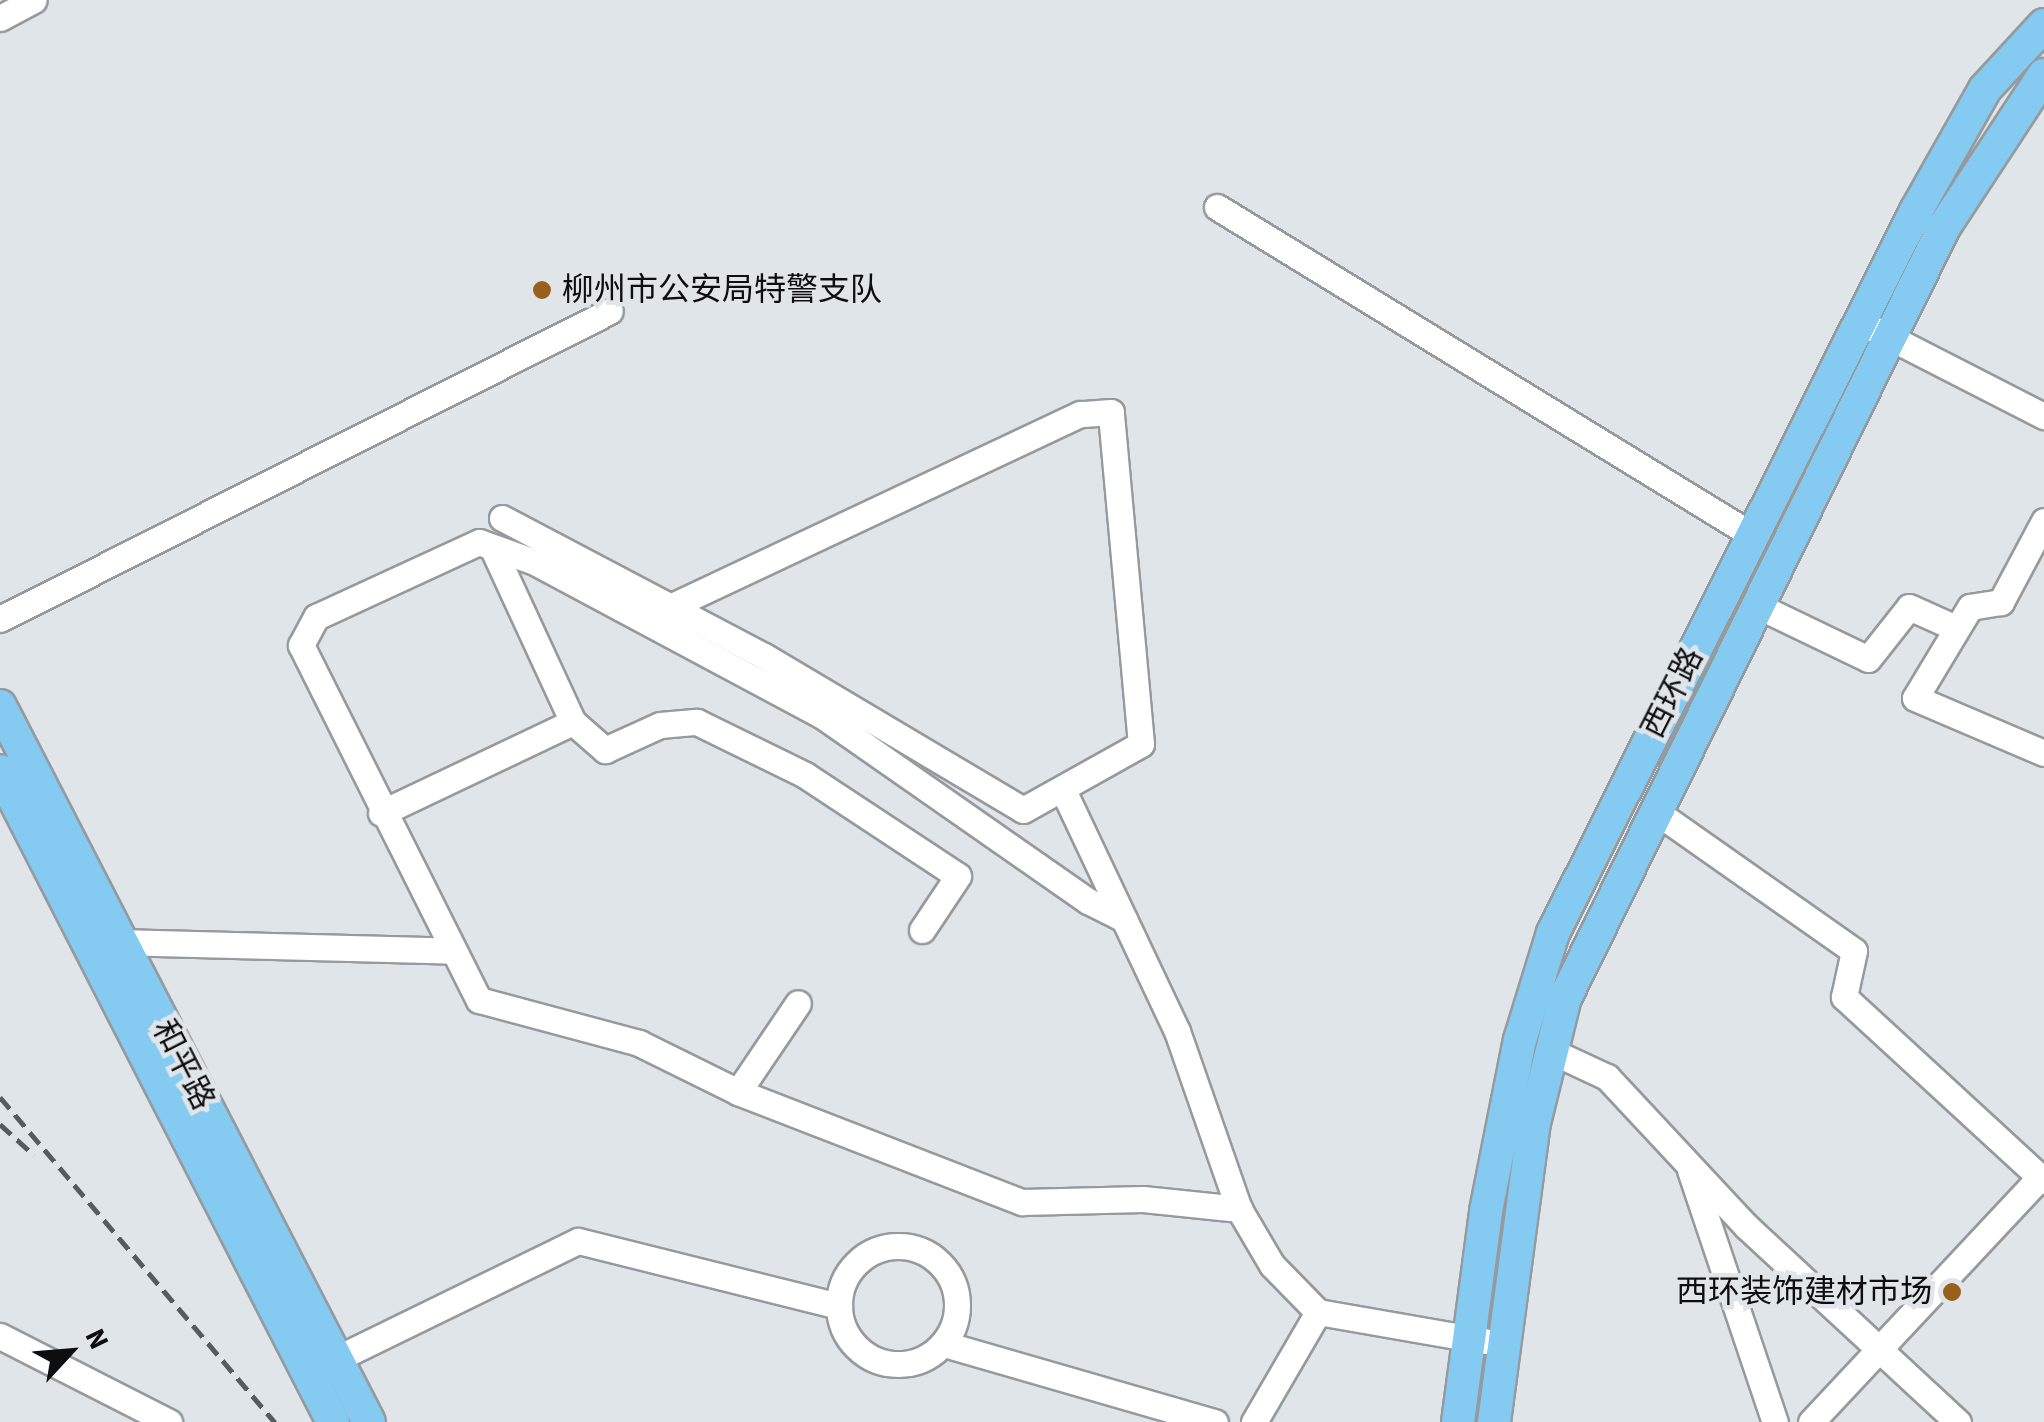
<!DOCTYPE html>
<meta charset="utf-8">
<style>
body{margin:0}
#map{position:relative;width:2044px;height:1422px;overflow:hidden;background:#e0e5e9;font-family:"Source Sans 3","Noto Sans SC",sans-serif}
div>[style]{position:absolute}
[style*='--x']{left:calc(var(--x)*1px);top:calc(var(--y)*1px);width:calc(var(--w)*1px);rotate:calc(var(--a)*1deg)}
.roads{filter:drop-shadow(2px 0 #959a9e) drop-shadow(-2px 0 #959a9e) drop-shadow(0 2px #959a9e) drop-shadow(0 -2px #959a9e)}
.minor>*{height:25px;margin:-12.5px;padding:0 12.5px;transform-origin:12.5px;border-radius:12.5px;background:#fff}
.minor>.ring{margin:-12.5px;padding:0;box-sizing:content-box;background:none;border:25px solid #fff;border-radius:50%}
.major>*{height:32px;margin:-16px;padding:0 16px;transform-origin:16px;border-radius:16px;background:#85caf1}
.rail>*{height:5px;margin-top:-2.5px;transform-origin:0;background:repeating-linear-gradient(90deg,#585b5d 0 15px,transparent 0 23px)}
.dots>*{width:28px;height:28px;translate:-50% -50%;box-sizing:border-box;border:5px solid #e0e5e9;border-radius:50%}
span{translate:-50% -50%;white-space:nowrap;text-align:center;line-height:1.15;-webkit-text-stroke:9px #e0e5e9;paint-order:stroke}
.poi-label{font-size:32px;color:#0c0e0f}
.left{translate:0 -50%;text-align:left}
.right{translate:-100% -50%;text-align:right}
.street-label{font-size:32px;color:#0c0e0f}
.north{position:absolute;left:20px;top:1302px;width:100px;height:100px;-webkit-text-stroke:8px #e0e5e9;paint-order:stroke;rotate:64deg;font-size:28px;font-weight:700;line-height:40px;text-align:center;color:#0c0e0f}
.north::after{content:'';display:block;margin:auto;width:35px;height:45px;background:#0c0e0f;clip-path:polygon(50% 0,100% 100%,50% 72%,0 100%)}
</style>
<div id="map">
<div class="roads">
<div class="minor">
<div style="--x:0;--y:18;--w:38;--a:-28"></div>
<div style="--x:1217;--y:207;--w:628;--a:31.51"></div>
<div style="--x:1860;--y:322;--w:207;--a:27.1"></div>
<div style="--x:502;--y:518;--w:296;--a:27.8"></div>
<div style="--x:764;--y:656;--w:301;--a:30.7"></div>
<div style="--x:1023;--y:810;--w:135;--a:-29.2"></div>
<div style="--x:1141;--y:744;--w:333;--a:-95.2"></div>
<div style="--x:1111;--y:412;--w:31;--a:176"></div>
<div style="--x:1080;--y:414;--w:453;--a:154.8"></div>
<div style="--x:2044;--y:521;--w:92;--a:118"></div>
<div style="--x:2001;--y:602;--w:31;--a:171"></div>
<div style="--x:1970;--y:607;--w:106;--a:121.1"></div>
<div style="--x:1915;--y:698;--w:140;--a:23.1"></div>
<div style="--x:493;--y:549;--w:191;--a:65.2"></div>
<div style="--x:573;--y:722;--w:43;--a:41.2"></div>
<div style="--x:605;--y:750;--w:60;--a:-24.4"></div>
<div style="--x:660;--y:725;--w:37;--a:-5"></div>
<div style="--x:697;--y:722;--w:120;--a:26.1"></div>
<div style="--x:805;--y:775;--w:183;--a:33.4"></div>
<div style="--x:958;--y:876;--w:65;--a:123.7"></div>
<div style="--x:1756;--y:605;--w:124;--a:25.7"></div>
<div style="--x:1868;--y:659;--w:66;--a:-51.7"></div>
<div style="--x:1909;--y:607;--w:51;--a:24.1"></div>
<div style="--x:0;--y:619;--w:683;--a:-26.79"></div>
<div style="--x:1063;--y:790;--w:267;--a:64.7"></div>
<div style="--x:1177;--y:1031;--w:188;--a:70.8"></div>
<div style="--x:1239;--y:1209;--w:65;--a:59.5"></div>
<div style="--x:1272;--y:1265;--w:66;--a:45.6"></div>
<div style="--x:1318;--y:1312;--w:169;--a:9.9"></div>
<div style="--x:1655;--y:811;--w:243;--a:35.1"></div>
<div style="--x:1854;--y:951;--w:47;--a:102.3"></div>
<div style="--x:1844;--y:997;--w:272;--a:42.6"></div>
<div style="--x:381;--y:813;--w:212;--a:-25.4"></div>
<div style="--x:1124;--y:919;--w:40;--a:-153.4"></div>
<div style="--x:1088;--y:901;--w:325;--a:-145.1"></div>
<div style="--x:821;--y:715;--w:327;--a:-151.9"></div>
<div style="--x:532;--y:561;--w:56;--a:-160.3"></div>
<div style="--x:479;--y:542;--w:179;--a:155.3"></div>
<div style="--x:316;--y:617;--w:32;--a:118"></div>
<div style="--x:301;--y:645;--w:397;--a:63.4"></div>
<div style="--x:479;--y:1000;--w:166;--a:15"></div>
<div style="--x:639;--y:1043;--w:110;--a:26.3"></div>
<div style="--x:738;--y:1092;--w:305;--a:21.2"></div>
<div style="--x:1022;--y:1202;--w:121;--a:-1.4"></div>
<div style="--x:1143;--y:1199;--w:97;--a:5.9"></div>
<div style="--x:120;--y:942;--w:333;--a:1.5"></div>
<div style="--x:1549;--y:1050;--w:64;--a:25"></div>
<div style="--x:1607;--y:1077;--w:204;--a:47"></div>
<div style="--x:1746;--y:1226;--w:289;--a:42.8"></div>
<div style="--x:738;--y:1092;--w:107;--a:-56"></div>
<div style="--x:1690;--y:1170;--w:266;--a:71.4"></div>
<div class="ring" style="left:839px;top:1246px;width:93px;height:93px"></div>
<div style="--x:0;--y:1336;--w:190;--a:27"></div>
<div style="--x:944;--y:1344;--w:282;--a:16.1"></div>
<div style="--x:336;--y:1359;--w:269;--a:-26"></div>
<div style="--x:578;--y:1241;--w:269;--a:14"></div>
<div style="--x:1254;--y:1422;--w:127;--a:-59.8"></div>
<div style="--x:1811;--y:1422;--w:335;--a:-46.9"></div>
</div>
<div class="major">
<div style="--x:0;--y:706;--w:805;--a:62.74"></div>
<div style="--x:0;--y:771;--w:731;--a:62.91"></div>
<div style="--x:1458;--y:1422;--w:213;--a:-82.4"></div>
<div style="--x:1486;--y:1211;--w:174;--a:-78.8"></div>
<div style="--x:1520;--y:1040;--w:112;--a:-72.9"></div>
<div style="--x:1553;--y:933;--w:808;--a:-63.31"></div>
<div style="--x:1916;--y:211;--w:140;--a:-60.5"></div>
<div style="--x:1985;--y:89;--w:87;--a:-47.3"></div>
<div style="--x:1494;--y:1422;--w:302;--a:-82.4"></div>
<div style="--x:1534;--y:1123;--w:129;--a:-76.1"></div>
<div style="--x:1565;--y:998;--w:859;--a:-63.82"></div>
<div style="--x:1944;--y:227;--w:182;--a:-56.7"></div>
</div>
</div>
<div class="rail">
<div style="--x:0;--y:1097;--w:426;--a:49.8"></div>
<div style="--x:0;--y:1124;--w:46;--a:42.4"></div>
</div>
<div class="dots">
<div style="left:542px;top:290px;background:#98601b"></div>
<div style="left:1952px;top:1292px;background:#98601b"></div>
</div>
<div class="poi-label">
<span class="left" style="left:562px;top:290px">柳州市公安局特警支队</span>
<span class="right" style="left:1932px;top:1292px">西环装饰建材市场</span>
</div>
<div class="street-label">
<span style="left:1673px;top:693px;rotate:-63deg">西环路</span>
<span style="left:183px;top:1065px;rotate:63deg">和平路</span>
</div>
<div class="north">N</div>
</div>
